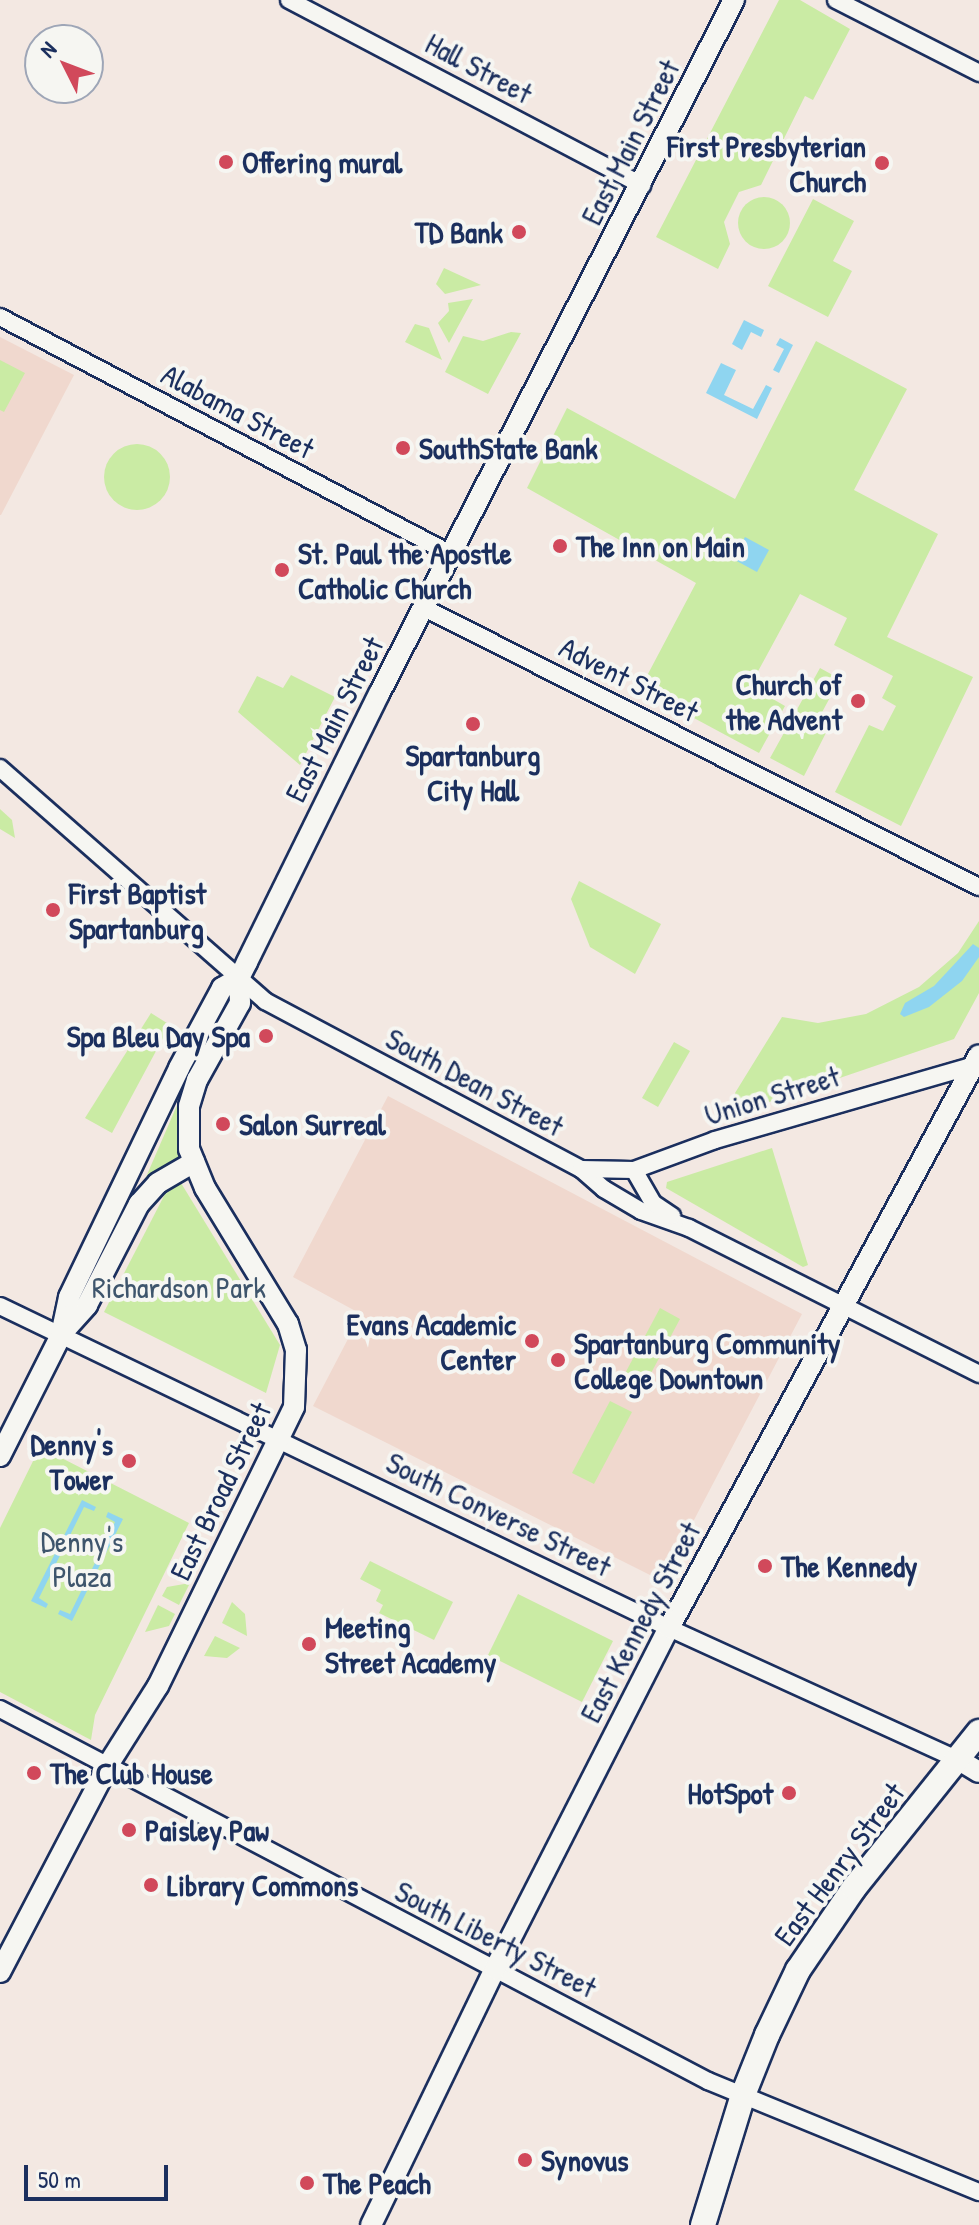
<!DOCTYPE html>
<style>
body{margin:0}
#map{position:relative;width:979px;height:2225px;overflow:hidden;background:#f3e8e2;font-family:"Patrick Hand",sans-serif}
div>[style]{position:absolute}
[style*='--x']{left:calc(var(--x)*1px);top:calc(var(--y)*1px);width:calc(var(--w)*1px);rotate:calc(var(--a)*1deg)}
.built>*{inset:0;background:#f0d8ce}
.green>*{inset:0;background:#caeba4}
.round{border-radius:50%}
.water>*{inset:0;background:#8fd5f0}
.roads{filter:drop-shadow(2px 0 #1b2f5e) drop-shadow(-2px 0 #1b2f5e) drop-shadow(0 2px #1b2f5e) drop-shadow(0 -2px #1b2f5e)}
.minor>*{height:16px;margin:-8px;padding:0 8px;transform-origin:8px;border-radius:8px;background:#f6f6f2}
.tertiary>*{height:20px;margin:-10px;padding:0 10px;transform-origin:10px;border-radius:10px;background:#f6f6f2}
.secondary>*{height:24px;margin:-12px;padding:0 12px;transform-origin:12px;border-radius:12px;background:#f6f6f2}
.dots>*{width:22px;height:22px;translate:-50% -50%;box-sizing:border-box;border:4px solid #f6f6f2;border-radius:50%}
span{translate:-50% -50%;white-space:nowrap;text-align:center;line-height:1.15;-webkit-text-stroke:8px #f6f6f2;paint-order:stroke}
.street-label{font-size:30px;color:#1b2f5e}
.poi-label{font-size:30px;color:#1b2f5e;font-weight:700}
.right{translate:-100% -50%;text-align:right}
.left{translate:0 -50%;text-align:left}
.park-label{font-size:30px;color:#3e556c}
.north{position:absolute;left:24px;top:24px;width:80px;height:80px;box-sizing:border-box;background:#f6f6f2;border:2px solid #9ea6b7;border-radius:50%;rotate:312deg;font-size:22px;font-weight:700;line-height:32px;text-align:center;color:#1b2f5e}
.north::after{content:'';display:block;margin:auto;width:28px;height:36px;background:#d1495b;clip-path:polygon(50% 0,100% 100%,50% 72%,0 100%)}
.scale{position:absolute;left:24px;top:2165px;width:144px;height:36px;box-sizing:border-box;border:4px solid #1b2f5e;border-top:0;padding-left:10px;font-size:24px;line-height:28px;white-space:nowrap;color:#1b2f5e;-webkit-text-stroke:6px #f6f6f2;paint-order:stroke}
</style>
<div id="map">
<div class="built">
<div style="clip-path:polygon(0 337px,74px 375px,1px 515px,0 515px)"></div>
<div style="clip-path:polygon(388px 1096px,802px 1314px,662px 1581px,313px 1406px,361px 1314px,293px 1277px)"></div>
</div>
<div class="green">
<div style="clip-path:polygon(779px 0,800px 0,850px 29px,813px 100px,805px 96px,761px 185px,739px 192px,724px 222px,730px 244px,718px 269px,656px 237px)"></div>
<div class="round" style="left:738px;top:197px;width:52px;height:52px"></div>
<div style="clip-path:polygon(813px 199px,854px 221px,833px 261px,852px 271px,828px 317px,768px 286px)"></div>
<div style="clip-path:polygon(444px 268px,481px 285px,445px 294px,436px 284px)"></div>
<div style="clip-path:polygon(473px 299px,449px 343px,438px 323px,449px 311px,448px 303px)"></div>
<div style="clip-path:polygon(415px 324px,429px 328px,442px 360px,405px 342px)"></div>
<div style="clip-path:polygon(511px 332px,521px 333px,488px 394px,445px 372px,463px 336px,483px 341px)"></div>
<div style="clip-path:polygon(816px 341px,907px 389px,854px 490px,938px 534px,887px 637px,973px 677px,901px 826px,835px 792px,869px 725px,883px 731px,896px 706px,882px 698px,893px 676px,834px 645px,847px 618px,800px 594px,750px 686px,785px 706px,759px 753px,640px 689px,696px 583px,527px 488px,567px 408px,735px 499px)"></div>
<div style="clip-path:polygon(0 360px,25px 373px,4px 412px,0 410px)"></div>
<div class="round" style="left:104px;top:444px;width:66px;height:66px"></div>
<div style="clip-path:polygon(820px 668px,840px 679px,820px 716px,831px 723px,804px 776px,770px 758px)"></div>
<div style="clip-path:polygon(291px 675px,335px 697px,300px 765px,238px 712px,257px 676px,283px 688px)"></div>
<div style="clip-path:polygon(0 809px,12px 820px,15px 838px,0 829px)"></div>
<div style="clip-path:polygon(579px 881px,661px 924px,635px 974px,590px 947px,571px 899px)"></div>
<div style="clip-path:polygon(979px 921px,979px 993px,954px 1039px,737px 1113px,735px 1093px,782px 1017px,818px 1023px,866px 1014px,919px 987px,958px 953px)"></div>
<div style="clip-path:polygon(151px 1013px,170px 1025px,112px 1133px,85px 1118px)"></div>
<div style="clip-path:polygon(674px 1042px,690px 1051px,658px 1107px,642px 1098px)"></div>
<div style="clip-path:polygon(181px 1096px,179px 1159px,143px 1184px)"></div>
<div style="clip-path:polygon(772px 1148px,808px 1265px,803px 1267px,666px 1188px,667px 1182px)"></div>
<div style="clip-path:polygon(181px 1183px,280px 1345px,266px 1393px,104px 1312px,165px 1194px)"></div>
<div style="clip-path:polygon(660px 1308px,680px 1319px,642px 1390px,622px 1379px)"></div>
<div style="clip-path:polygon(610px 1401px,632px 1412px,594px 1484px,572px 1473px)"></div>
<div style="clip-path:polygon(40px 1447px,189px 1523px,95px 1715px,91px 1740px,0 1692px,0 1528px)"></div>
<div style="clip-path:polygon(370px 1561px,453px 1602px,434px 1640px,379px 1613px,383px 1605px,376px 1601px,381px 1590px,360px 1579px)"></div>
<div style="clip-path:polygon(190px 1583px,179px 1605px,162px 1596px,167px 1587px)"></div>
<div style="clip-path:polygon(518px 1594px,613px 1641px,582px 1702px,488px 1655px)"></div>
<div style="clip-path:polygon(232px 1602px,245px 1614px,247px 1636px,222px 1623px)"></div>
<div style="clip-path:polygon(158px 1605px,175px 1614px,169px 1626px,145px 1632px)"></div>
<div style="clip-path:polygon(215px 1636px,240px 1648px,227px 1658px,204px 1656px)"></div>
</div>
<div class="water">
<div style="clip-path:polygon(744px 320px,764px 330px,761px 337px,751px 332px,742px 350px,732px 344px)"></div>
<div style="clip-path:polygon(780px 338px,793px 345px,779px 373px,773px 370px,784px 349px,776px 345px)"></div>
<div style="clip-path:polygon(721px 363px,736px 370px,724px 395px,753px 409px,766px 385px,772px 388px,757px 419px,706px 393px)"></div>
<div style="clip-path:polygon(745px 537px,769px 550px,757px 572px,733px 559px)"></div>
<div style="clip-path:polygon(973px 944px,979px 948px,979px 957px,962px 981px,929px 1007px,904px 1017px,900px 1014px,905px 1003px,934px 986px)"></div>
<div style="clip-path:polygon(82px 1500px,96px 1507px,94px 1511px,84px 1507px,39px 1598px,48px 1604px,46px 1608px,31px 1601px)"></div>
<div style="clip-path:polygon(108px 1512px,123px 1519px,72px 1621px,58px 1614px,60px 1610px,70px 1614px,115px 1522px,106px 1517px)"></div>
</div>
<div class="roads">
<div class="minor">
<div style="--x:289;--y:0;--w:399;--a:27.7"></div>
<div style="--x:836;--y:0;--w:161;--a:27"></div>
<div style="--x:0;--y:317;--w:509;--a:27.72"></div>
<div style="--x:424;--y:608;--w:621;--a:26.69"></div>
<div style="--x:0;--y:768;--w:353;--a:41.3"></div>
<div style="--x:265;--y:1001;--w:358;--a:28"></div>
<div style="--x:581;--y:1169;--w:30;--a:41"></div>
<div style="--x:604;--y:1189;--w:43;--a:30.7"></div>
<div style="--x:641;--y:1211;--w:51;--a:19.5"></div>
<div style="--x:689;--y:1228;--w:325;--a:26.7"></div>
<div style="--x:581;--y:1169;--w:53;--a:1.1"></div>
<div style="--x:634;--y:1170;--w:86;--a:-20.3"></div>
<div style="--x:715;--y:1140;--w:275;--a:-16.1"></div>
<div style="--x:634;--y:1170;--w:38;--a:60"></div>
<div style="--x:653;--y:1203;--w:23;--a:34"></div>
<div style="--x:0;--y:1306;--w:742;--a:25.7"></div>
<div style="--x:669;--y:1628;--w:319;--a:24.5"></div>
<div style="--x:0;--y:1709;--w:800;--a:27.72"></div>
<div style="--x:708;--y:2081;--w:293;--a:22.3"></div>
</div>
<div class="tertiary">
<div style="--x:63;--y:1332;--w:36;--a:-48"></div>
<div style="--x:87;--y:1305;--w:114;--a:-62.8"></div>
<div style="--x:139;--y:1204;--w:28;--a:-48"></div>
<div style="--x:158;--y:1183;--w:42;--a:-30.3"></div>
<div style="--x:0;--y:1456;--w:136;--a:-63.2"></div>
<div style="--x:61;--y:1335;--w:39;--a:-78"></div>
<div style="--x:69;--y:1297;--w:254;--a:-64.3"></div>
<div style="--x:179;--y:1068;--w:91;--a:-61.7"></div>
<div style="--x:222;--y:988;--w:20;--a:-30"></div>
<div style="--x:239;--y:978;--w:18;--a:-63"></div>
<div style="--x:247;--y:962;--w:299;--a:-63.8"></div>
<div style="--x:379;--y:694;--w:780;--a:-62.91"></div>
<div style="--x:959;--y:1760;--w:23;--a:31"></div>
<div style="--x:0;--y:1972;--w:233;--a:-62.4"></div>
<div style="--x:108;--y:1765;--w:93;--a:-57.7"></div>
<div style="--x:158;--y:1686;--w:310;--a:-64"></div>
<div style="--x:294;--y:1407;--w:57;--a:-88"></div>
<div style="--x:296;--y:1350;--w:27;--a:-107"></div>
<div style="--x:288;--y:1324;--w:159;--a:-121.4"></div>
<div style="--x:205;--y:1188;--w:42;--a:-112.3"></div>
<div style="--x:189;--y:1149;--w:43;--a:-90"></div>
<div style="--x:189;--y:1106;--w:27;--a:-73"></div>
<div style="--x:197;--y:1080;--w:88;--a:-60.8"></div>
<div style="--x:240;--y:1003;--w:25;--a:-92"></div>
<div style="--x:371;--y:2225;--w:284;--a:-64.2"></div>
<div style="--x:495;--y:1969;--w:383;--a:-63"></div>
<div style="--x:669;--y:1628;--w:651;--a:-61.59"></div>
</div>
<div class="secondary">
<div style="--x:703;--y:2225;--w:136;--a:-72.9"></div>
<div style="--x:743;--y:2095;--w:65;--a:-68.2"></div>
<div style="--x:767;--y:2035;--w:72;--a:-64.5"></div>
<div style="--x:798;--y:1970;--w:99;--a:-55.7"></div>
<div style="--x:854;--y:1888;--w:200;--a:-51.3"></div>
</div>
</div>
<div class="dots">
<div style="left:226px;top:162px;background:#d1495b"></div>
<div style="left:882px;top:163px;background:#d1495b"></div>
<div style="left:519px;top:232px;background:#d1495b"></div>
<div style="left:403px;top:448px;background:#d1495b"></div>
<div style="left:560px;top:546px;background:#d1495b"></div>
<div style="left:282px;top:570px;background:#d1495b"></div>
<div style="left:858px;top:701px;background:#d1495b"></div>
<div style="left:473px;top:724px;background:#d1495b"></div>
<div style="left:53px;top:910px;background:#d1495b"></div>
<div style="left:266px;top:1036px;background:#d1495b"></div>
<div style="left:223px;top:1124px;background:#d1495b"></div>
<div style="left:532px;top:1341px;background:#d1495b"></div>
<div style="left:558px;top:1360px;background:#d1495b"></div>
<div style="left:129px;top:1461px;background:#d1495b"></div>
<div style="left:765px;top:1566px;background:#d1495b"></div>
<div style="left:309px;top:1644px;background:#d1495b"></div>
<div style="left:34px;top:1773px;background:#d1495b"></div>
<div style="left:789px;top:1793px;background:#d1495b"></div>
<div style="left:129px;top:1830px;background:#d1495b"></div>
<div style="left:151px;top:1885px;background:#d1495b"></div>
<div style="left:525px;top:2160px;background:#d1495b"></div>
<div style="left:307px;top:2183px;background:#d1495b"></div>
</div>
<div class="street-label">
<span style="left:479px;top:68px;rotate:28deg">Hall Street</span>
<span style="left:630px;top:142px;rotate:-63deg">East Main Street</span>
<span style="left:238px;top:411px;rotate:28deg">Alabama Street</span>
<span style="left:629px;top:679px;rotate:27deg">Advent Street</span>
<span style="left:334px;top:719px;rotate:-63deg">East Main Street</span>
<span style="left:475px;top:1082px;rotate:28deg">South Dean Street</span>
<span style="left:772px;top:1095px;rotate:-17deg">Union Street</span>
<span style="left:220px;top:1491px;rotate:-64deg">East Broad Street</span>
<span style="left:499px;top:1514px;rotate:26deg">South Converse Street</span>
<span style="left:640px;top:1622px;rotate:-62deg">East Kennedy Street</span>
<span style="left:839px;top:1864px;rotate:-53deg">East Henry Street</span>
<span style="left:496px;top:1939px;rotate:27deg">South Liberty Street</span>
</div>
<div class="poi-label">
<span class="right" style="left:866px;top:163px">First Presbyterian<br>Church</span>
<span class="left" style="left:242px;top:162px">Offering mural</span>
<span class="right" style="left:503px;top:232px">TD Bank</span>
<span class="left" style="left:419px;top:448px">SouthState Bank</span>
<span class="left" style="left:576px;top:546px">The Inn on Main</span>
<span class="left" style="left:298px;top:570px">St. Paul the Apostle<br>Catholic Church</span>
<span class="right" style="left:842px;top:701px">Church of<br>the Advent</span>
<span style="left:473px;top:772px">Spartanburg<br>City Hall</span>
<span class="left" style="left:69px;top:910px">First Baptist<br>Spartanburg</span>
<span class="right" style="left:250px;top:1036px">Spa Bleu Day Spa</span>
<span class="left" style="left:239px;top:1124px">Salon Surreal</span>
<span class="right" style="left:516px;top:1341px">Evans Academic<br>Center</span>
<span class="left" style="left:574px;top:1360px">Spartanburg Community<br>College Downtown</span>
<span class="right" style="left:113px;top:1461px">Denny's<br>Tower</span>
<span class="left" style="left:781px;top:1566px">The Kennedy</span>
<span class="left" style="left:325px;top:1644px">Meeting<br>Street Academy</span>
<span class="left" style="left:50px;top:1773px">The Club House</span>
<span class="right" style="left:773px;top:1793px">HotSpot</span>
<span class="left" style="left:145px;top:1830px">Paisley Paw</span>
<span class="left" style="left:167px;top:1885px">Library Commons</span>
<span class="left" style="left:541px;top:2160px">Synovus</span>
<span class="left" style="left:323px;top:2183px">The Peach</span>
</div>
<div class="park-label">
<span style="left:179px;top:1287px">Richardson Park</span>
<span style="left:82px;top:1558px">Denny's<br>Plaza</span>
</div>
<div class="north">N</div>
<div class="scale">50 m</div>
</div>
